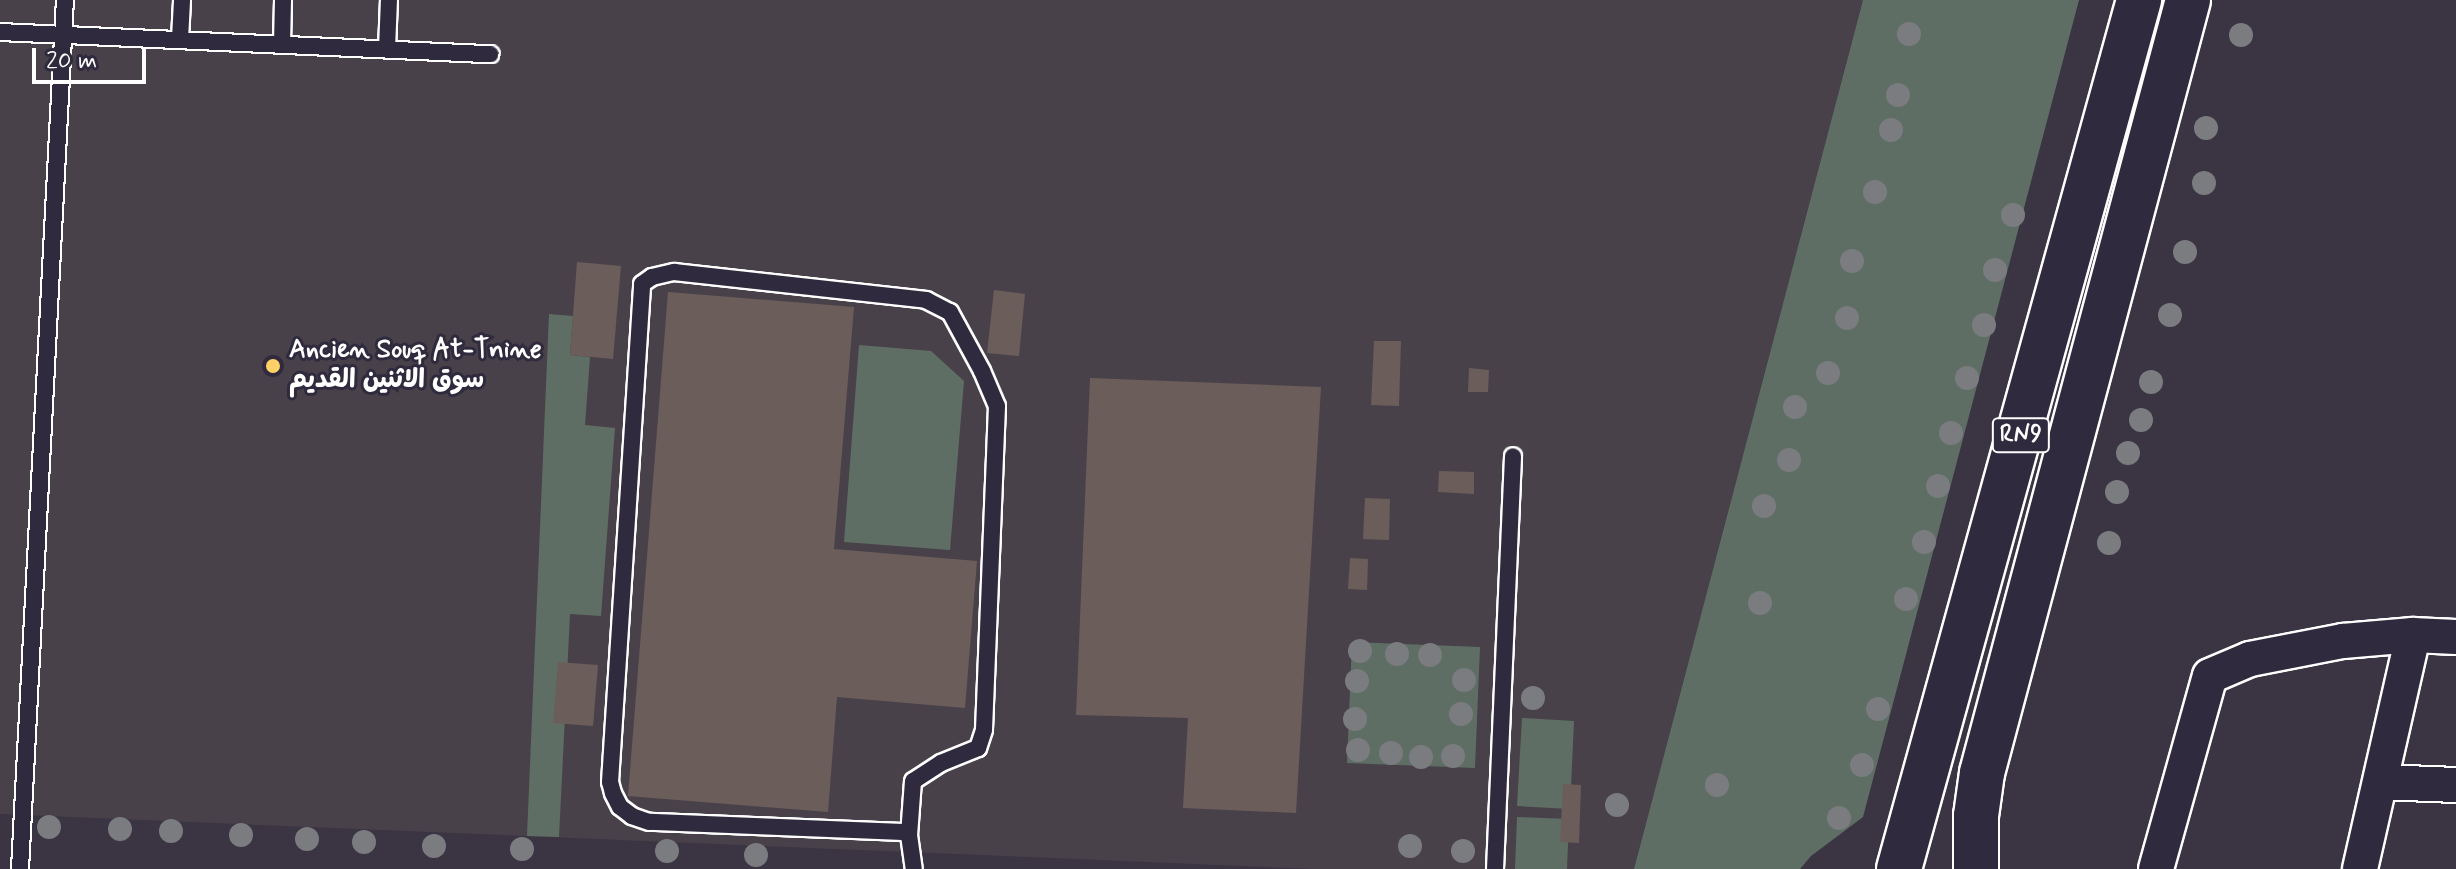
<!DOCTYPE html>
<meta charset="utf-8">
<style>
body{margin:0}
#map{position:relative;width:2456px;height:869px;overflow:hidden;background:#3b3443;font-family:Mynerve,"Playpen Sans Arabic",sans-serif}
div>[style]{position:absolute}
[style*='--x']{left:calc(var(--x)*1px);top:calc(var(--y)*1px);width:calc(var(--w)*1px);rotate:calc(var(--a)*1deg)}
.built>*{inset:0;background:#49414a}
.green>*{inset:0;background:#5f6e64}
.building>*{inset:0;background:#6b5e5a}
.roads{filter:drop-shadow(2px 0 #fff) drop-shadow(-2px 0 #fff) drop-shadow(0 2px #fff) drop-shadow(0 -2px #fff)}
.lane>*{height:16px;margin:-8px;padding:0 8px;transform-origin:8px;border-radius:8px;background:#2f2a3d}
.street>*{height:34px;margin:-17px;padding:0 17px;transform-origin:17px;border-radius:17px;background:#2f2a3d}
.primary>*{height:44px;margin:-22px;padding:0 22px;transform-origin:22px;border-radius:22px;background:#2f2a3d}
.trees>*{width:24px;height:24px;margin:-12px;border-radius:50%;background:#7b7c80}
.dots>*{width:22px;height:22px;translate:-50% -50%;box-sizing:border-box;border:4px solid #2f2a3d;border-radius:50%}
span{translate:-50% -50%;white-space:nowrap;text-align:center;line-height:1.15;-webkit-text-stroke:6px #2f2a3d;paint-order:stroke}
.shield-label span{padding:2px 6px;background:#2f2a3d;border:2px solid;border-radius:6px;-webkit-text-stroke-width:0}
.shield-label{font-size:24px;color:#fff;font-weight:700}
.poi-label{font-size:26px;color:#fff;font-weight:700}
.left{translate:0 -50%;text-align:left}
.scale{position:absolute;left:32px;top:48px;width:114px;height:36px;box-sizing:border-box;border:4px solid #fff;border-top:0;padding-left:10px;font-size:24px;line-height:28px;white-space:nowrap;color:#fff;-webkit-text-stroke:6px #2f2a3d;paint-order:stroke}
</style>
<div id="map">
<div class="built">
<div style="clip-path:polygon(0 0,1863px 0,1634px 869px,1314px 869px,0 814px)"></div>
</div>
<div class="green">
<div style="clip-path:polygon(1863px 0,2079px 0,1863px 817px,1811px 856px,1800px 869px,1634px 869px)"></div>
<div style="clip-path:polygon(549px 314px,573px 316px,570px 355px,590px 357px,585px 425px,615px 428px,601px 616px,570px 614px,559px 837px,527px 836px)"></div>
<div style="clip-path:polygon(859px 345px,931px 351px,964px 381px,950px 550px,844px 542px)"></div>
<div style="clip-path:polygon(1352px 642px,1480px 647px,1475px 768px,1347px 763px)"></div>
<div style="clip-path:polygon(1522px 718px,1574px 721px,1570px 809px,1517px 806px)"></div>
<div style="clip-path:polygon(1517px 817px,1569px 819px,1567px 869px,1515px 869px)"></div>
</div>
<div class="building">
<div style="clip-path:polygon(577px 262px,621px 266px,613px 359px,570px 355px)"></div>
<div style="clip-path:polygon(994px 290px,1025px 294px,1019px 356px,987px 353px)"></div>
<div style="clip-path:polygon(668px 292px,854px 307px,834px 549px,977px 561px,965px 708px,837px 697px,828px 812px,628px 796px)"></div>
<div style="clip-path:polygon(1374px 341px,1401px 341px,1399px 406px,1371px 405px)"></div>
<div style="clip-path:polygon(1469px 368px,1489px 370px,1488px 392px,1468px 392px)"></div>
<div style="clip-path:polygon(1090px 378px,1321px 387px,1296px 813px,1183px 808px,1188px 718px,1076px 715px)"></div>
<div style="clip-path:polygon(1439px 471px,1474px 472px,1474px 494px,1438px 492px)"></div>
<div style="clip-path:polygon(1365px 498px,1390px 499px,1389px 540px,1363px 539px)"></div>
<div style="clip-path:polygon(1350px 558px,1368px 559px,1367px 590px,1348px 589px)"></div>
<div style="clip-path:polygon(558px 662px,598px 665px,593px 726px,553px 723px)"></div>
<div style="clip-path:polygon(1563px 784px,1581px 785px,1579px 843px,1560px 842px)"></div>
</div>
<div class="roads">
<div class="lane">
<div style="--x:0;--y:32;--w:491;--a:2.6"></div>
<div style="--x:180;--y:39;--w:39;--a:-87"></div>
<div style="--x:282;--y:44;--w:44;--a:-88.7"></div>
<div style="--x:387;--y:49;--w:49;--a:-87.7"></div>
<div style="--x:909;--y:835;--w:7;--a:-153"></div>
<div style="--x:903;--y:832;--w:254;--a:-177.7"></div>
<div style="--x:649;--y:822;--w:18;--a:-161"></div>
<div style="--x:632;--y:816;--w:15;--a:-143"></div>
<div style="--x:620;--y:807;--w:16;--a:-117"></div>
<div style="--x:613;--y:793;--w:11;--a:-105"></div>
<div style="--x:610;--y:782;--w:499;--a:-86.3"></div>
<div style="--x:642;--y:284;--w:12;--a:-35"></div>
<div style="--x:652;--y:277;--w:23;--a:-13"></div>
<div style="--x:674;--y:272;--w:254;--a:6.3"></div>
<div style="--x:926;--y:300;--w:27;--a:27"></div>
<div style="--x:950;--y:312;--w:67;--a:61.5"></div>
<div style="--x:982;--y:371;--w:38;--a:67"></div>
<div style="--x:997;--y:406;--w:324;--a:92.3"></div>
<div style="--x:984;--y:730;--w:19;--a:108"></div>
<div style="--x:978;--y:748;--w:40;--a:158"></div>
<div style="--x:941;--y:763;--w:33;--a:147"></div>
<div style="--x:913;--y:781;--w:54;--a:94.2"></div>
<div style="--x:909;--y:835;--w:34;--a:82"></div>
<div style="--x:20;--y:869;--w:870;--a:-87.04"></div>
<div style="--x:1495;--y:869;--w:413;--a:-87.5"></div>
</div>
<div class="street">
<div style="--x:2381;--y:782;--w:75;--a:2.3"></div>
<div style="--x:2156;--y:869;--w:200;--a:-74.4"></div>
<div style="--x:2210;--y:676;--w:43;--a:-23"></div>
<div style="--x:2250;--y:659;--w:95;--a:-11"></div>
<div style="--x:2343;--y:641;--w:70;--a:-4.9"></div>
<div style="--x:2413;--y:635;--w:43;--a:2.7"></div>
<div style="--x:2360;--y:869;--w:240;--a:-77.2"></div>
</div>
<div class="primary">
<div style="--x:1899;--y:869;--w:902;--a:-74.56"></div>
<div style="--x:1976;--y:869;--w:53;--a:-90"></div>
<div style="--x:1976;--y:816;--w:43;--a:-82.1"></div>
<div style="--x:1982;--y:773;--w:800;--a:-75.08"></div>
</div>
</div>
<div class="trees">
<div style="left:1909px;top:34px"></div>
<div style="left:2241px;top:35px"></div>
<div style="left:1898px;top:95px"></div>
<div style="left:2206px;top:128px"></div>
<div style="left:1891px;top:130px"></div>
<div style="left:2204px;top:183px"></div>
<div style="left:1875px;top:192px"></div>
<div style="left:2013px;top:215px"></div>
<div style="left:2185px;top:252px"></div>
<div style="left:1852px;top:261px"></div>
<div style="left:1995px;top:270px"></div>
<div style="left:2170px;top:315px"></div>
<div style="left:1847px;top:318px"></div>
<div style="left:1984px;top:325px"></div>
<div style="left:1828px;top:373px"></div>
<div style="left:1967px;top:378px"></div>
<div style="left:2151px;top:382px"></div>
<div style="left:1795px;top:407px"></div>
<div style="left:2141px;top:420px"></div>
<div style="left:1951px;top:433px"></div>
<div style="left:2128px;top:453px"></div>
<div style="left:1789px;top:460px"></div>
<div style="left:1938px;top:486px"></div>
<div style="left:2117px;top:492px"></div>
<div style="left:1764px;top:506px"></div>
<div style="left:1924px;top:542px"></div>
<div style="left:2109px;top:543px"></div>
<div style="left:1906px;top:599px"></div>
<div style="left:1760px;top:603px"></div>
<div style="left:1360px;top:651px"></div>
<div style="left:1397px;top:654px"></div>
<div style="left:1430px;top:655px"></div>
<div style="left:1464px;top:680px"></div>
<div style="left:1357px;top:681px"></div>
<div style="left:1533px;top:698px"></div>
<div style="left:1878px;top:709px"></div>
<div style="left:1461px;top:714px"></div>
<div style="left:1355px;top:719px"></div>
<div style="left:1358px;top:750px"></div>
<div style="left:1391px;top:753px"></div>
<div style="left:1453px;top:756px"></div>
<div style="left:1421px;top:757px"></div>
<div style="left:1862px;top:765px"></div>
<div style="left:1717px;top:785px"></div>
<div style="left:1617px;top:805px"></div>
<div style="left:1839px;top:818px"></div>
<div style="left:49px;top:827px"></div>
<div style="left:120px;top:829px"></div>
<div style="left:171px;top:831px"></div>
<div style="left:241px;top:835px"></div>
<div style="left:307px;top:839px"></div>
<div style="left:364px;top:842px"></div>
<div style="left:434px;top:846px"></div>
<div style="left:1410px;top:846px"></div>
<div style="left:522px;top:849px"></div>
<div style="left:667px;top:851px"></div>
<div style="left:1463px;top:851px"></div>
<div style="left:756px;top:855px"></div>
</div>
<div class="dots">
<div style="left:273px;top:366px;background:#ffd166"></div>
</div>
<div class="shield-label">
<span style="left:2021px;top:435px">RN9</span>
</div>
<div class="poi-label">
<span class="left" style="left:289px;top:366px">Ancien Souq At-Tnine<br>سوق الاثنين القديم</span>
</div>
<div class="scale">20 m</div>
</div>
